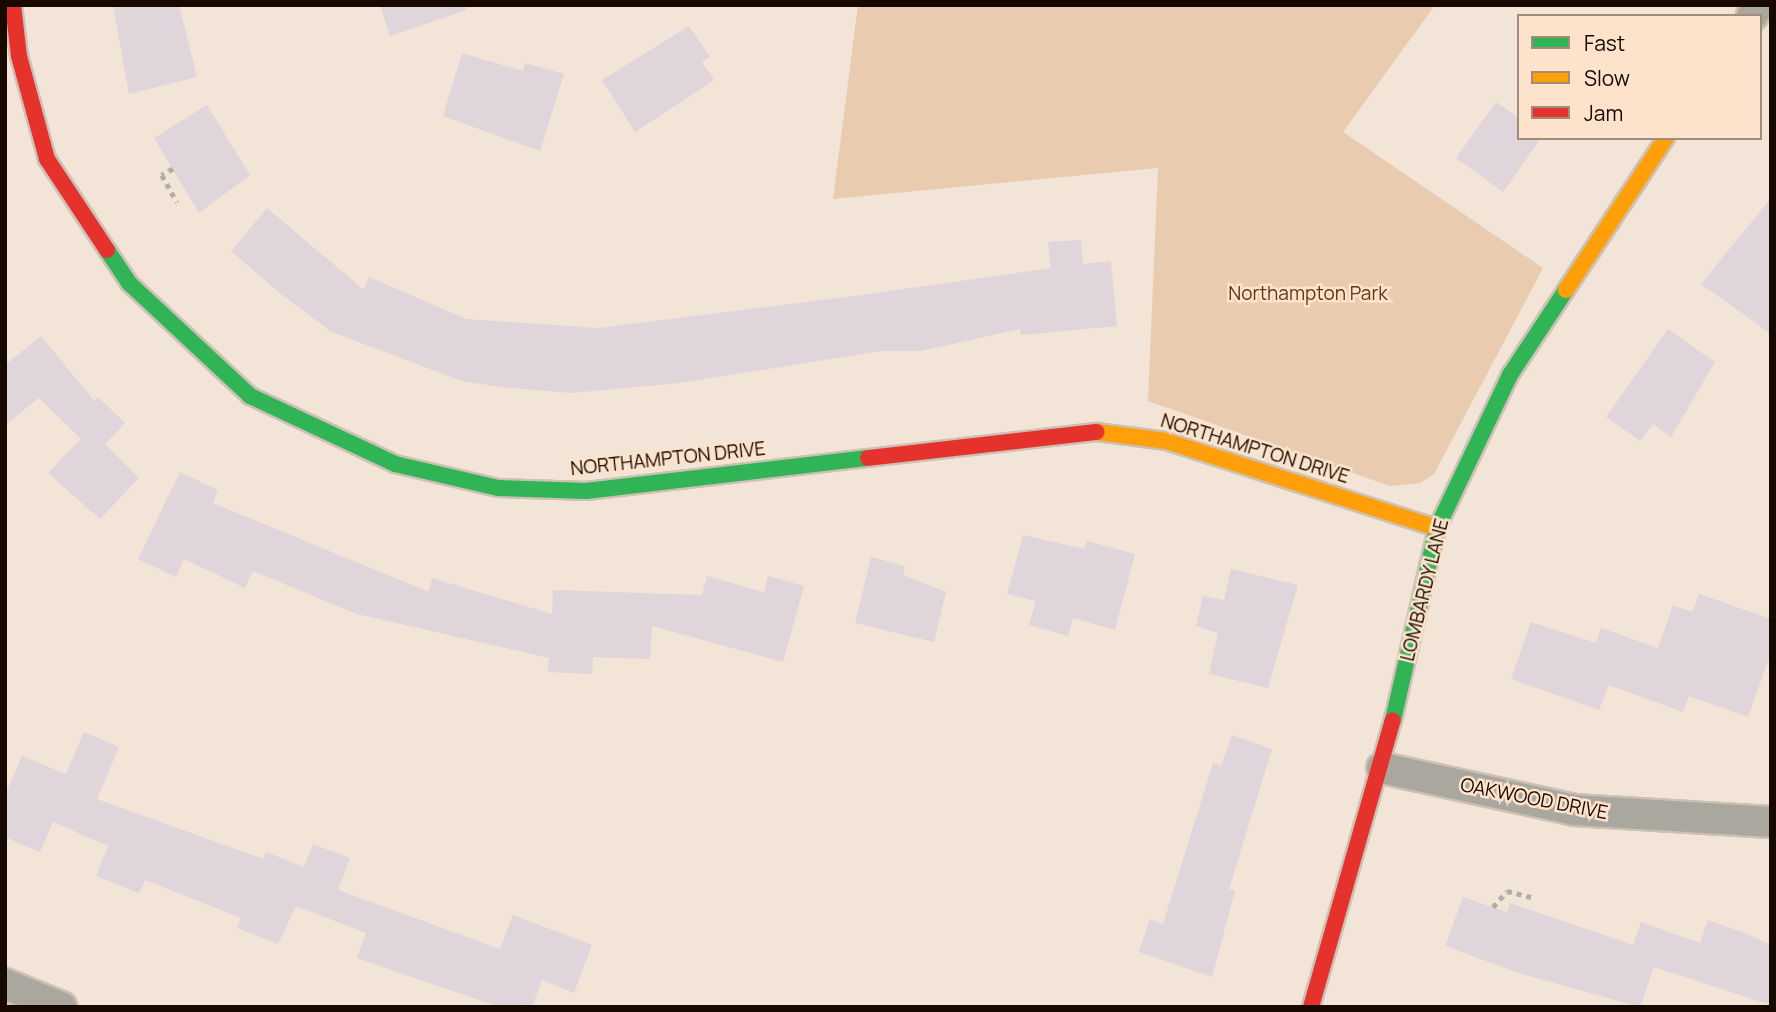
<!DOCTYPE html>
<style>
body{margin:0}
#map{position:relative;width:1776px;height:1012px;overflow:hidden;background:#f2e4d6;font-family:Manrope,sans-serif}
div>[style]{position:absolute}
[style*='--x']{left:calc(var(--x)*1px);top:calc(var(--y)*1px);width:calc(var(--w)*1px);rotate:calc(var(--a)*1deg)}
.green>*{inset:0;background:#e9cbaf}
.building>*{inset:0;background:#e0d5da}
.path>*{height:4.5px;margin-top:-2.25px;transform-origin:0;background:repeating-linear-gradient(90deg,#b2ada3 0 5px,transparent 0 10px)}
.roads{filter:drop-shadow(2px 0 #cdc1b6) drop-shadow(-2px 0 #cdc1b6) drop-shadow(0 2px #cdc1b6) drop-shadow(0 -2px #cdc1b6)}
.street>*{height:30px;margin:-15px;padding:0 15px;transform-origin:15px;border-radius:15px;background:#a9a79e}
.fast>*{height:16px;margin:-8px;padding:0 8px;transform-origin:8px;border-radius:8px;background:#30b455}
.slow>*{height:16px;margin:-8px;padding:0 8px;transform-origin:8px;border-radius:8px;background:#ff9f0a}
.jam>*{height:16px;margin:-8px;padding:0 8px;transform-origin:8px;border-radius:8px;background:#e5322d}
span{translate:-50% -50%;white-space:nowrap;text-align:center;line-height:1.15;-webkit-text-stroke:5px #fde3cb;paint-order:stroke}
.park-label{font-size:19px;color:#5d3914}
.street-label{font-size:19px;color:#180900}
.frame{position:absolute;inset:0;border:7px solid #180900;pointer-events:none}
.legend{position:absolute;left:1517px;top:14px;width:245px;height:126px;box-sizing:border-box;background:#fde3cb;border:2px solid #a18c7a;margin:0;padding:9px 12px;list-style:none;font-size:21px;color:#180900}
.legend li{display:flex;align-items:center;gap:14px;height:35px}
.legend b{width:35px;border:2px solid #a18c7a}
</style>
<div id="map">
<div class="green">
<div style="clip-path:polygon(858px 5px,1435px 5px,1343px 132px,1543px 268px,1434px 474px,1420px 483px,1390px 486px,1148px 401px,1158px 168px,833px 199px)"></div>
</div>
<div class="building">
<div style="clip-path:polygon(113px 5px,179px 5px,197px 77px,129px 94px)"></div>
<div style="clip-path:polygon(380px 5px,466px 5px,467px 10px,390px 36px)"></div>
<div style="clip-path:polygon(689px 26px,710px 57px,702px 62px,714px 80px,635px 132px,602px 80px)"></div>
<div style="clip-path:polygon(462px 53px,523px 71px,525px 63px,564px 74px,540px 151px,443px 116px)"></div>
<div style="clip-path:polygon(1496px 102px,1519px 118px,1519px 138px,1541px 138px,1503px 192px,1456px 158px)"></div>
<div style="clip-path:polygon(207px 105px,250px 175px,199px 213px,154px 138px)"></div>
<div style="clip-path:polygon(1771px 198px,1771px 334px,1701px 284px)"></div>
<div style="clip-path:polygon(267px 208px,364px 290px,369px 277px,466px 319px,598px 328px,847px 297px,1051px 268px,1048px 242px,1081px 240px,1083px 264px,1111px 261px,1117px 326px,1021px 335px,1020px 329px,921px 351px,880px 351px,680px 383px,571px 393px,501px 387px,462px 381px,332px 332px,282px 295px,231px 251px)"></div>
<div style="clip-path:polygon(1668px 329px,1715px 362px,1671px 437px,1653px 424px,1640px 441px,1606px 417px)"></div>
<div style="clip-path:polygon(41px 336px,94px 401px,98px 397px,125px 423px,105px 444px,139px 478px,100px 519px,48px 473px,81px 439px,39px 398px,5px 425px,5px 365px)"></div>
<div style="clip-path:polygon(180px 472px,218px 490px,213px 503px,429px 592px,432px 578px,552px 614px,553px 590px,702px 595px,707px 576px,764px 592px,768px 576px,804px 586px,783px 662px,652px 626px,650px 659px,593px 657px,592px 674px,548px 672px,549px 658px,357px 614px,253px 571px,245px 588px,184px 559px,176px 577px,138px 559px)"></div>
<div style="clip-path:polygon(1023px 535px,1084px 549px,1087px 541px,1135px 554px,1115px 630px,1073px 618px,1068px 636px,1029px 625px,1036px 601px,1007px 594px)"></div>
<div style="clip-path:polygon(871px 557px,905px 566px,903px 575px,946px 592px,934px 642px,855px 623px)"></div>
<div style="clip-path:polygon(1231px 569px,1298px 585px,1268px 688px,1209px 674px,1218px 633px,1196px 626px,1203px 596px,1224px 600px)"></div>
<div style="clip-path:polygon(1699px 594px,1771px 619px,1771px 653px,1748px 717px,1689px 696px,1683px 712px,1609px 685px,1599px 710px,1511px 679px,1531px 622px,1596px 643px,1601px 628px,1658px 648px,1673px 605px,1692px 612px)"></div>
<div style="clip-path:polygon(84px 732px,119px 747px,97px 799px,263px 859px,266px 852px,304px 867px,313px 844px,350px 858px,338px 890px,500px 949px,513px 915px,592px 945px,574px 993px,542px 980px,532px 1007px,499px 1007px,357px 958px,366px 933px,296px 906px,278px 944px,237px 928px,241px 918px,145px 880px,139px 893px,96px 876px,108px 846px,53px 822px,40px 852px,5px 837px,5px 795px,22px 756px,66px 774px)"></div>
<div style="clip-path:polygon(1232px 735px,1272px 749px,1229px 889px,1235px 891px,1212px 977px,1139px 952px,1150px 919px,1163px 924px,1213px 763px,1221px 766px)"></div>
<div style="clip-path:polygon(1463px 897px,1507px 912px,1510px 903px,1633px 945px,1641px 922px,1700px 943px,1708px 920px,1745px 933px,1771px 945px,1771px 1005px,1654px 967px,1640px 1007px,1522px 974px,1445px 946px)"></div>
</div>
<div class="path">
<div style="--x:173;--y:169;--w:13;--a:151"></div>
<div style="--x:162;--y:175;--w:31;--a:61"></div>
<div style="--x:1493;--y:907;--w:21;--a:-49"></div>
<div style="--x:1507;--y:891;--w:25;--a:14"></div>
</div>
<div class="roads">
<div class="street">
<div style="--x:1752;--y:16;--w:13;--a:-58"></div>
<div style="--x:1382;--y:768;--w:197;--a:12.3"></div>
<div style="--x:1574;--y:810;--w:197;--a:3.5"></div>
<div style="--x:5;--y:984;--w:61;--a:22.3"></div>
</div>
<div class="fast">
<div style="--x:107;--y:250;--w:40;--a:56"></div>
<div style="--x:129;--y:283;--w:166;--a:43"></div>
<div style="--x:250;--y:396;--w:160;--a:25.1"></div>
<div style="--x:395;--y:464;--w:106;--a:13.1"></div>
<div style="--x:498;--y:488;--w:88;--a:2"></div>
<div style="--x:586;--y:491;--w:284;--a:-6.7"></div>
<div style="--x:1393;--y:720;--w:197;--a:-77.1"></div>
<div style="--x:1437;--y:528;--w:170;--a:-64.5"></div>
<div style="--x:1510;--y:375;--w:102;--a:-56.6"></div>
</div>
<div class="slow">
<div style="--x:1566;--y:290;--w:182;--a:-56.7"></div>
<div style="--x:1097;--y:432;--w:70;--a:7.4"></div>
<div style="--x:1166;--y:441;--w:285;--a:17.8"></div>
</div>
<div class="jam">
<div style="--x:13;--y:5;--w:51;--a:83.3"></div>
<div style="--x:19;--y:56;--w:107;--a:74.8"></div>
<div style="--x:47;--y:159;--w:109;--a:56.6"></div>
<div style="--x:868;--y:458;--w:230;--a:-6.5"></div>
<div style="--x:1311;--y:1007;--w:298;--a:-74.1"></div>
</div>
</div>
<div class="park-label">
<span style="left:1308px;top:294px">Northampton Park</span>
</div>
<div class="street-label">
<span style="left:1255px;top:449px;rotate:17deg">NORTHAMPTON DRIVE</span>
<span style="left:668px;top:459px;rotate:-6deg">NORTHAMPTON DRIVE</span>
<span style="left:1425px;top:590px;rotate:-76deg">LOMBARDY LANE</span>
<span style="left:1534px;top:799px;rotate:11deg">OAKWOOD DRIVE</span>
</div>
<div class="frame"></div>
<ul class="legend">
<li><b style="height:9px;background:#30b455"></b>Fast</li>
<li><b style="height:9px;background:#ff9f0a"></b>Slow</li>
<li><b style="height:9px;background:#e5322d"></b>Jam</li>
</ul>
</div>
